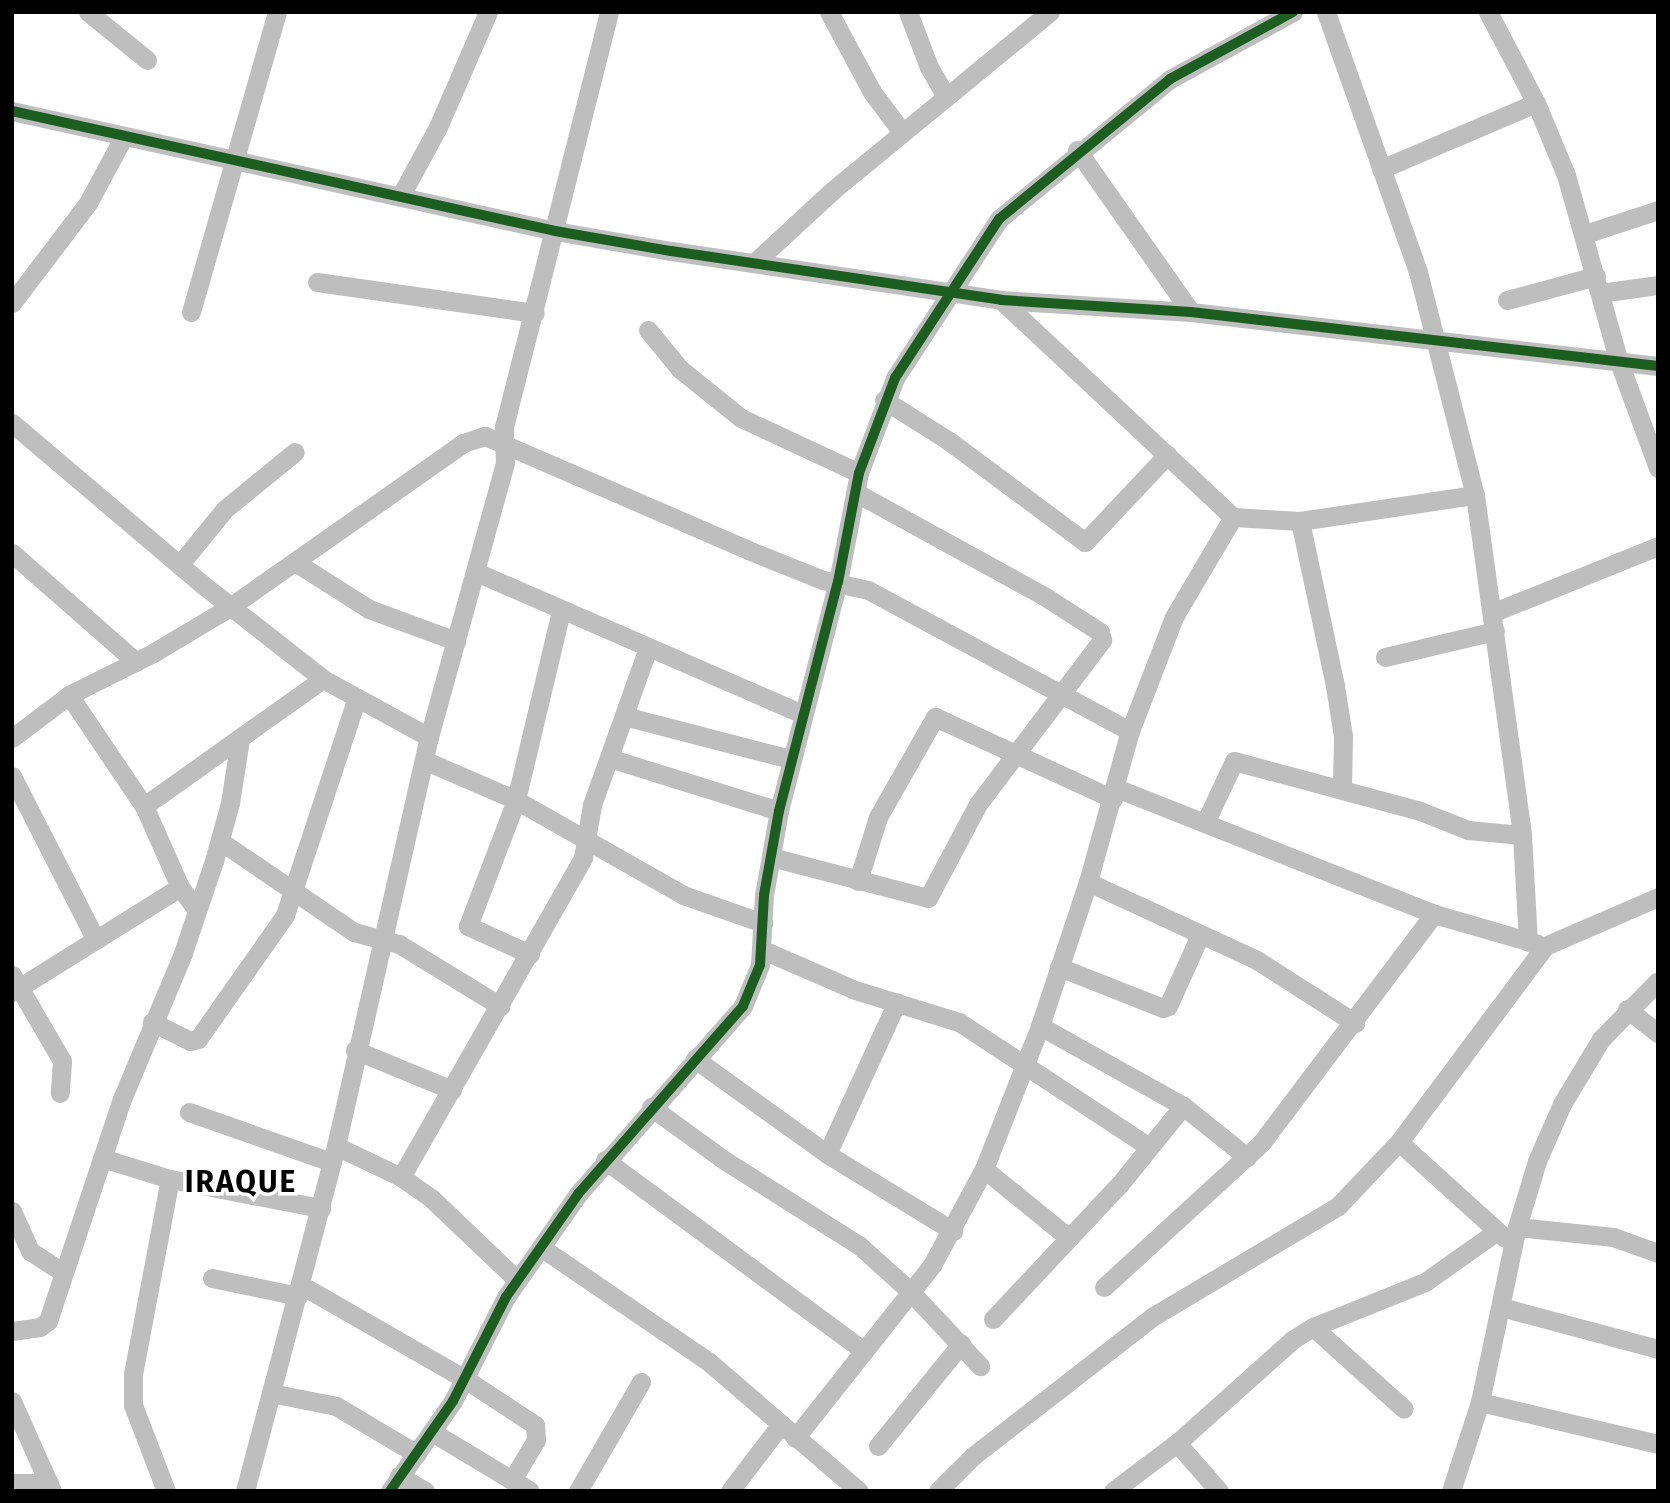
<!DOCTYPE html>
<style>
body{margin:0}
#map{position:relative;width:1670px;height:1503px;overflow:hidden;background:#fff;font-family:"Fira Sans",sans-serif}
div>[style]{position:absolute}
[style*='--x']{left:calc(var(--x)*1px);top:calc(var(--y)*1px);width:calc(var(--w)*1px);rotate:calc(var(--a)*1deg)}
.minor>*{height:19px;margin:-9.5px;padding:0 9.5px;transform-origin:9.5px;border-radius:9.5px;background:#bebebe}
.cycleway>*{height:10px;margin:-5px;padding:0 5px;transform-origin:5px;border-radius:5px;background:#1b5e20}
span{translate:-50% -50%;white-space:nowrap;text-align:center;line-height:1.15;-webkit-text-stroke:7px #fff;paint-order:stroke}
.district-label{font-size:30px;color:#000;font-weight:700;letter-spacing:2px}
.frame{position:absolute;inset:0;border:14px solid #000;pointer-events:none}
</style>
<div id="map">
<div class="minor">
<div style="--x:88;--y:12;--w:76;--a:39.1"></div>
<div style="--x:829;--y:12;--w:91;--a:61.7"></div>
<div style="--x:872;--y:92;--w:50;--a:53.1"></div>
<div style="--x:908;--y:12;--w:59;--a:69.1"></div>
<div style="--x:929;--y:67;--w:34;--a:60"></div>
<div style="--x:1326;--y:12;--w:276;--a:70.5"></div>
<div style="--x:1418;--y:272;--w:230;--a:75.7"></div>
<div style="--x:1475;--y:495;--w:343;--a:82.1"></div>
<div style="--x:1522;--y:835;--w:107;--a:86.8"></div>
<div style="--x:1488;--y:12;--w:103;--a:62.2"></div>
<div style="--x:1536;--y:103;--w:78;--a:67.4"></div>
<div style="--x:1566;--y:175;--w:194;--a:74.2"></div>
<div style="--x:1619;--y:362;--w:113;--a:69.8"></div>
<div style="--x:12;--y:111;--w:556;--a:12.46"></div>
<div style="--x:555;--y:231;--w:118;--a:9.8"></div>
<div style="--x:671;--y:251;--w:334;--a:8.4"></div>
<div style="--x:1001;--y:300;--w:190;--a:3.6"></div>
<div style="--x:1191;--y:312;--w:470;--a:6.6"></div>
<div style="--x:1077;--y:150;--w:198;--a:54.9"></div>
<div style="--x:1381;--y:169;--w:168;--a:-23.1"></div>
<div style="--x:400;--y:197;--w:80;--a:-61.5"></div>
<div style="--x:438;--y:127;--w:125;--a:-66.5"></div>
<div style="--x:1585;--y:234;--w:77;--a:-18.2"></div>
<div style="--x:754;--y:263;--w:108;--a:-42.7"></div>
<div style="--x:833;--y:190;--w:281;--a:-39.4"></div>
<div style="--x:317;--y:282;--w:220;--a:8.1"></div>
<div style="--x:1600;--y:293;--w:59;--a:-7.9"></div>
<div style="--x:1001;--y:300;--w:318;--a:43.1"></div>
<div style="--x:1233;--y:517;--w:67;--a:3.4"></div>
<div style="--x:1300;--y:521;--w:177;--a:-8.5"></div>
<div style="--x:1507;--y:300;--w:92;--a:-15.1"></div>
<div style="--x:12;--y:303;--w:126;--a:-52.8"></div>
<div style="--x:88;--y:203;--w:74;--a:-61.7"></div>
<div style="--x:191;--y:312;--w:312;--a:-74"></div>
<div style="--x:648;--y:330;--w:50;--a:50.6"></div>
<div style="--x:680;--y:369;--w:78;--a:38.8"></div>
<div style="--x:741;--y:418;--w:130;--a:25"></div>
<div style="--x:884;--y:400;--w:77;--a:32.2"></div>
<div style="--x:949;--y:441;--w:169;--a:36.6"></div>
<div style="--x:1085;--y:542;--w:120;--a:-46.7"></div>
<div style="--x:12;--y:423;--w:249;--a:40.3"></div>
<div style="--x:202;--y:584;--w:154;--a:38.1"></div>
<div style="--x:323;--y:679;--w:121;--a:28.7"></div>
<div style="--x:1300;--y:521;--w:169;--a:78"></div>
<div style="--x:1335;--y:686;--w:51;--a:80.9"></div>
<div style="--x:1343;--y:736;--w:54;--a:91.1"></div>
<div style="--x:12;--y:553;--w:165;--a:41.3"></div>
<div style="--x:295;--y:562;--w:88;--a:32.4"></div>
<div style="--x:369;--y:609;--w:93;--a:20.2"></div>
<div style="--x:180;--y:564;--w:71;--a:-50.7"></div>
<div style="--x:225;--y:509;--w:90;--a:-39.2"></div>
<div style="--x:476;--y:572;--w:354;--a:23.5"></div>
<div style="--x:1494;--y:612;--w:177;--a:-21.9"></div>
<div style="--x:1385;--y:657;--w:113;--a:-13.3"></div>
<div style="--x:69;--y:695;--w:134;--a:56"></div>
<div style="--x:144;--y:806;--w:89;--a:66"></div>
<div style="--x:180;--y:887;--w:27;--a:54"></div>
<div style="--x:624;--y:716;--w:171;--a:14.5"></div>
<div style="--x:12;--y:738;--w:71;--a:-37"></div>
<div style="--x:69;--y:695;--w:94;--a:-26.6"></div>
<div style="--x:153;--y:653;--w:90;--a:-30.9"></div>
<div style="--x:230;--y:607;--w:285;--a:-35.1"></div>
<div style="--x:463;--y:443;--w:23;--a:-18"></div>
<div style="--x:485;--y:436;--w:287;--a:23.4"></div>
<div style="--x:748;--y:550;--w:81;--a:21.8"></div>
<div style="--x:823;--y:580;--w:46;--a:12.5"></div>
<div style="--x:868;--y:590;--w:298;--a:28.3"></div>
<div style="--x:609;--y:758;--w:178;--a:17.3"></div>
<div style="--x:426;--y:761;--w:98;--a:23.4"></div>
<div style="--x:516;--y:800;--w:192;--a:29.6"></div>
<div style="--x:683;--y:895;--w:85;--a:19.3"></div>
<div style="--x:12;--y:776;--w:184;--a:62.9"></div>
<div style="--x:1116;--y:788;--w:342;--a:21.6"></div>
<div style="--x:1434;--y:914;--w:108;--a:16.1"></div>
<div style="--x:144;--y:806;--w:219;--a:-35.4"></div>
<div style="--x:1205;--y:823;--w:68;--a:-64.9"></div>
<div style="--x:1234;--y:761;--w:193;--a:15"></div>
<div style="--x:1420;--y:811;--w:52;--a:21.6"></div>
<div style="--x:1468;--y:830;--w:54;--a:5.3"></div>
<div style="--x:220;--y:841;--w:162;--a:34.2"></div>
<div style="--x:354;--y:932;--w:47;--a:14.9"></div>
<div style="--x:399;--y:944;--w:119;--a:31.5"></div>
<div style="--x:771;--y:857;--w:162;--a:14.6"></div>
<div style="--x:928;--y:898;--w:106;--a:-62"></div>
<div style="--x:978;--y:804;--w:206;--a:-52.9"></div>
<div style="--x:1102;--y:640;--w:8;--a:-104"></div>
<div style="--x:1100;--y:632;--w:67;--a:-147.3"></div>
<div style="--x:1044;--y:596;--w:213;--a:-151.2"></div>
<div style="--x:858;--y:881;--w:67;--a:-72.6"></div>
<div style="--x:878;--y:817;--w:115;--a:-60.3"></div>
<div style="--x:935;--y:717;--w:196;--a:24.7"></div>
<div style="--x:1088;--y:882;--w:184;--a:24.8"></div>
<div style="--x:1255;--y:959;--w:119;--a:32.6"></div>
<div style="--x:763;--y:950;--w:100;--a:23.5"></div>
<div style="--x:855;--y:990;--w:109;--a:17.1"></div>
<div style="--x:959;--y:1022;--w:227;--a:33.3"></div>
<div style="--x:530;--y:954;--w:68;--a:-155.7"></div>
<div style="--x:468;--y:926;--w:135;--a:-69.1"></div>
<div style="--x:516;--y:800;--w:194;--a:-76.6"></div>
<div style="--x:1059;--y:967;--w:112;--a:21.5"></div>
<div style="--x:1163;--y:1008;--w:5;--a:-22"></div>
<div style="--x:1168;--y:1006;--w:78;--a:-65.7"></div>
<div style="--x:12;--y:975;--w:99;--a:59.8"></div>
<div style="--x:62;--y:1061;--w:32;--a:94"></div>
<div style="--x:12;--y:992;--w:198;--a:-32"></div>
<div style="--x:1627;--y:1009;--w:39;--a:38"></div>
<div style="--x:152;--y:1022;--w:42;--a:26.6"></div>
<div style="--x:190;--y:1041;--w:8;--a:-14"></div>
<div style="--x:198;--y:1039;--w:151;--a:-54.9"></div>
<div style="--x:285;--y:915;--w:226;--a:-71.7"></div>
<div style="--x:1040;--y:1026;--w:164;--a:29.2"></div>
<div style="--x:1183;--y:1106;--w:82;--a:38.6"></div>
<div style="--x:355;--y:1050;--w:105;--a:22.4"></div>
<div style="--x:695;--y:1059;--w:163;--a:35.7"></div>
<div style="--x:827;--y:1154;--w:148;--a:31.4"></div>
<div style="--x:651;--y:1107;--w:90;--a:36"></div>
<div style="--x:724;--y:1160;--w:161;--a:32.3"></div>
<div style="--x:860;--y:1246;--w:67;--a:42"></div>
<div style="--x:910;--y:1291;--w:103;--a:47"></div>
<div style="--x:189;--y:1112;--w:151;--a:19.4"></div>
<div style="--x:1399;--y:1142;--w:143;--a:42.2"></div>
<div style="--x:336;--y:1146;--w:72;--a:25.5"></div>
<div style="--x:401;--y:1177;--w:37;--a:35"></div>
<div style="--x:431;--y:1198;--w:119;--a:43.6"></div>
<div style="--x:827;--y:1154;--w:167;--a:-65.3"></div>
<div style="--x:102;--y:1158;--w:71;--a:17.2"></div>
<div style="--x:170;--y:1179;--w:154;--a:10.9"></div>
<div style="--x:605;--y:1160;--w:322;--a:36.4"></div>
<div style="--x:984;--y:1169;--w:109;--a:39.1"></div>
<div style="--x:401;--y:1177;--w:367;--a:-60.3"></div>
<div style="--x:583;--y:858;--w:54;--a:-80.4"></div>
<div style="--x:592;--y:805;--w:167;--a:-70.4"></div>
<div style="--x:12;--y:1211;--w:44;--a:65.8"></div>
<div style="--x:30;--y:1251;--w:37;--a:33"></div>
<div style="--x:1517;--y:1227;--w:97;--a:5.9"></div>
<div style="--x:1613;--y:1237;--w:48;--a:19.6"></div>
<div style="--x:542;--y:1248;--w:202;--a:34.3"></div>
<div style="--x:709;--y:1362;--w:198;--a:40.7"></div>
<div style="--x:212;--y:1278;--w:88;--a:11.8"></div>
<div style="--x:301;--y:1285;--w:189;--a:29.8"></div>
<div style="--x:465;--y:1379;--w:84;--a:33.3"></div>
<div style="--x:535;--y:1425;--w:15;--a:86"></div>
<div style="--x:536;--y:1440;--w:47;--a:121"></div>
<div style="--x:1104;--y:1287;--w:214;--a:-42.5"></div>
<div style="--x:1262;--y:1142;--w:286;--a:-53"></div>
<div style="--x:1501;--y:1307;--w:163;--a:15"></div>
<div style="--x:993;--y:1319;--w:184;--a:-46.8"></div>
<div style="--x:1119;--y:1185;--w:102;--a:-51"></div>
<div style="--x:1313;--y:1327;--w:122;--a:42"></div>
<div style="--x:12;--y:1331;--w:28;--a:-8"></div>
<div style="--x:40;--y:1327;--w:10;--a:-37"></div>
<div style="--x:48;--y:1321;--w:234;--a:-71.6"></div>
<div style="--x:122;--y:1099;--w:158;--a:-67.3"></div>
<div style="--x:183;--y:953;--w:97;--a:-71.4"></div>
<div style="--x:214;--y:861;--w:60;--a:-74.6"></div>
<div style="--x:230;--y:803;--w:65;--a:-81.1"></div>
<div style="--x:271;--y:1393;--w:66;--a:11.3"></div>
<div style="--x:336;--y:1406;--w:94;--a:30.7"></div>
<div style="--x:12;--y:1401;--w:98;--a:66"></div>
<div style="--x:1480;--y:1402;--w:183;--a:13.3"></div>
<div style="--x:432;--y:1432;--w:114;--a:31"></div>
<div style="--x:795;--y:1438;--w:221;--a:-51.6"></div>
<div style="--x:932;--y:1265;--w:109;--a:-61.6"></div>
<div style="--x:984;--y:1169;--w:154;--a:-68.6"></div>
<div style="--x:1040;--y:1026;--w:152;--a:-71.6"></div>
<div style="--x:1088;--y:882;--w:157;--a:-74.5"></div>
<div style="--x:1130;--y:731;--w:122;--a:-68.9"></div>
<div style="--x:1174;--y:617;--w:116;--a:-59.5"></div>
<div style="--x:1177;--y:1443;--w:64;--a:48.8"></div>
<div style="--x:878;--y:1446;--w:132;--a:-50.9"></div>
<div style="--x:399;--y:1476;--w:30;--a:30"></div>
<div style="--x:12;--y:1483;--w:37;--a:0"></div>
<div style="--x:166;--y:1491;--w:92;--a:-111"></div>
<div style="--x:133;--y:1405;--w:31;--a:-90"></div>
<div style="--x:133;--y:1374;--w:198;--a:-79.3"></div>
<div style="--x:245;--y:1491;--w:357;--a:-75.2"></div>
<div style="--x:336;--y:1146;--w:419;--a:-77.2"></div>
<div style="--x:429;--y:737;--w:284;--a:-74.5"></div>
<div style="--x:505;--y:463;--w:36;--a:-92"></div>
<div style="--x:504;--y:427;--w:428;--a:-75.8"></div>
<div style="--x:390;--y:1491;--w:110;--a:-55"></div>
<div style="--x:453;--y:1401;--w:117;--a:-63"></div>
<div style="--x:506;--y:1297;--w:126;--a:-55"></div>
<div style="--x:578;--y:1194;--w:250;--a:-48.7"></div>
<div style="--x:743;--y:1006;--w:44;--a:-67.5"></div>
<div style="--x:760;--y:965;--w:70;--a:-86.7"></div>
<div style="--x:764;--y:895;--w:85;--a:-79.9"></div>
<div style="--x:779;--y:811;--w:236;--a:-75.6"></div>
<div style="--x:838;--y:582;--w:111;--a:-79.1"></div>
<div style="--x:859;--y:473;--w:102;--a:-69.2"></div>
<div style="--x:895;--y:378;--w:190;--a:-56.8"></div>
<div style="--x:999;--y:219;--w:221;--a:-39.3"></div>
<div style="--x:1170;--y:79;--w:140;--a:-28.6"></div>
<div style="--x:578;--y:1491;--w:126;--a:-60"></div>
<div style="--x:730;--y:1491;--w:84;--a:-52.7"></div>
<div style="--x:938;--y:1491;--w:49;--a:-45"></div>
<div style="--x:973;--y:1456;--w:227;--a:-37.8"></div>
<div style="--x:1152;--y:1317;--w:217;--a:-30.8"></div>
<div style="--x:1338;--y:1206;--w:88;--a:-46.4"></div>
<div style="--x:1399;--y:1142;--w:244;--a:-53.3"></div>
<div style="--x:1545;--y:946;--w:123;--a:-23.4"></div>
<div style="--x:1113;--y:1491;--w:80;--a:-36.9"></div>
<div style="--x:1177;--y:1443;--w:154;--a:-41.8"></div>
<div style="--x:1292;--y:1340;--w:25;--a:-32"></div>
<div style="--x:1313;--y:1327;--w:121;--a:-21.9"></div>
<div style="--x:1425;--y:1282;--w:88;--a:-35.3"></div>
<div style="--x:1451;--y:1491;--w:94;--a:-72"></div>
<div style="--x:1480;--y:1402;--w:179;--a:-78.1"></div>
<div style="--x:1517;--y:1227;--w:69;--a:-73.1"></div>
<div style="--x:1537;--y:1161;--w:62;--a:-66.3"></div>
<div style="--x:1562;--y:1104;--w:76;--a:-59"></div>
<div style="--x:1601;--y:1039;--w:81;--a:-45.5"></div>
</div>
<div class="cycleway">
<div style="--x:12;--y:111;--w:556;--a:12.46"></div>
<div style="--x:555;--y:231;--w:118;--a:9.8"></div>
<div style="--x:671;--y:251;--w:334;--a:8.4"></div>
<div style="--x:1001;--y:300;--w:190;--a:3.6"></div>
<div style="--x:1191;--y:312;--w:470;--a:6.6"></div>
<div style="--x:390;--y:1491;--w:110;--a:-55"></div>
<div style="--x:453;--y:1401;--w:117;--a:-63"></div>
<div style="--x:506;--y:1297;--w:126;--a:-55"></div>
<div style="--x:578;--y:1194;--w:250;--a:-48.7"></div>
<div style="--x:743;--y:1006;--w:44;--a:-67.5"></div>
<div style="--x:760;--y:965;--w:70;--a:-86.7"></div>
<div style="--x:764;--y:895;--w:85;--a:-79.9"></div>
<div style="--x:779;--y:811;--w:236;--a:-75.6"></div>
<div style="--x:838;--y:582;--w:111;--a:-79.1"></div>
<div style="--x:859;--y:473;--w:102;--a:-69.2"></div>
<div style="--x:895;--y:378;--w:190;--a:-56.8"></div>
<div style="--x:999;--y:219;--w:221;--a:-39.3"></div>
<div style="--x:1170;--y:79;--w:140;--a:-28.6"></div>
</div>
<div class="district-label">
<span style="left:241px;top:1182px">IRAQUE</span>
</div>
<div class="frame"></div>
</div>
